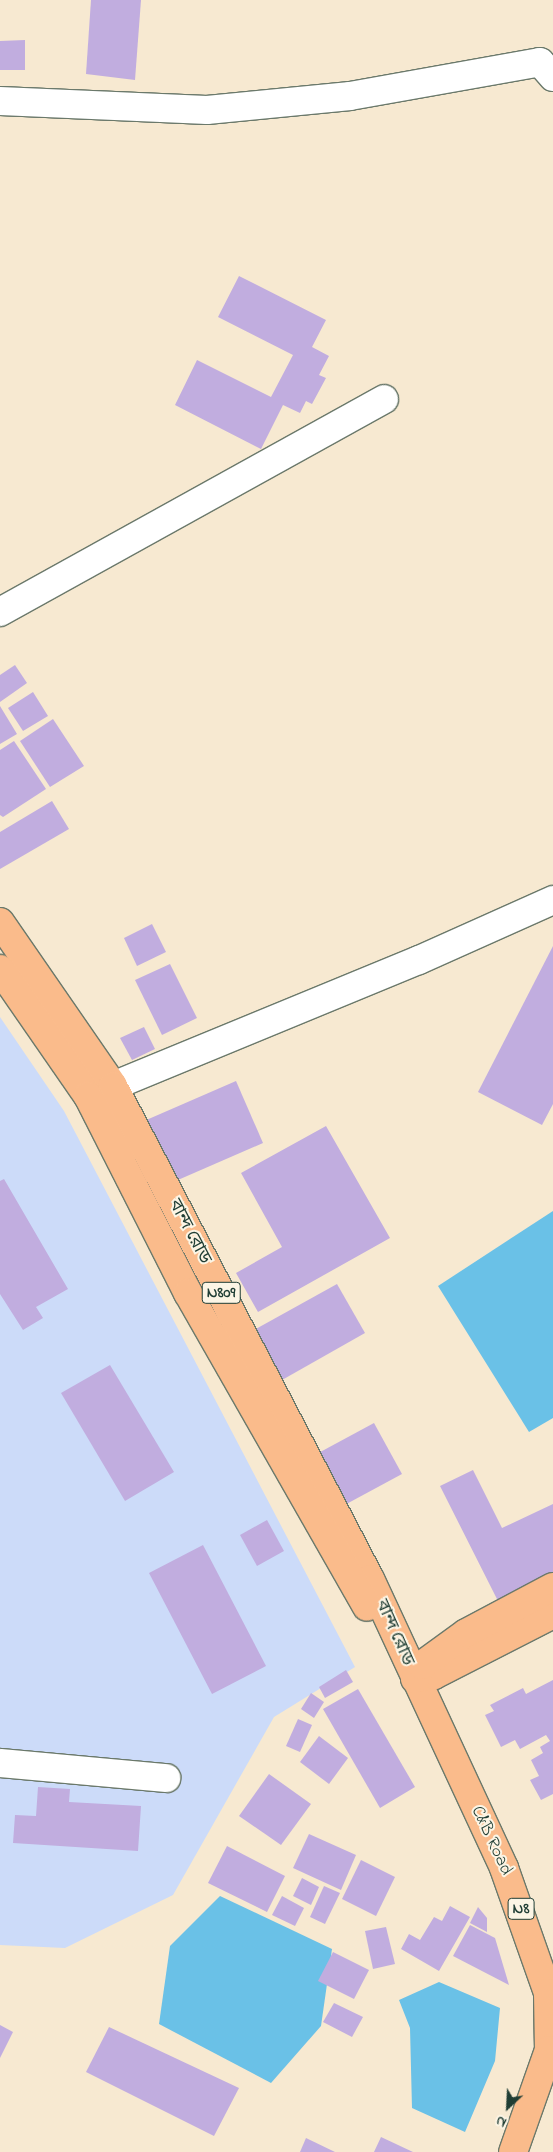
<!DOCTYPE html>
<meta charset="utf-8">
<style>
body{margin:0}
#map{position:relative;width:553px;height:2152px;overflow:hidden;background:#f7e9d1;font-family:"Indie Flower","Noto Sans Bengali",sans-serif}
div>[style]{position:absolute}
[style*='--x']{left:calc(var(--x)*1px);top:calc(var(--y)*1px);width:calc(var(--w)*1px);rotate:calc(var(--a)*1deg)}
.built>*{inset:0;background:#ccdbf9}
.water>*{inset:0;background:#6ac1e7}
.building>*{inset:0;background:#c1addf}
.roads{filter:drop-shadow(1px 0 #6b796b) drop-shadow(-1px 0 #6b796b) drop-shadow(0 1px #6b796b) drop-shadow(0 -1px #6b796b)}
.minor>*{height:28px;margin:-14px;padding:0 14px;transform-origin:14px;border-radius:14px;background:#fff}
.trunk>*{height:28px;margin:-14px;padding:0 14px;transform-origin:14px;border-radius:14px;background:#fabb8b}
span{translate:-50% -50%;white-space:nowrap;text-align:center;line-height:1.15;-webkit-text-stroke:4px #fcf5e5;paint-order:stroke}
.shield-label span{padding:1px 4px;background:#fcf5e5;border:1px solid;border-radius:4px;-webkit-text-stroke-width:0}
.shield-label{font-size:16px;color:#1f3d34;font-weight:700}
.street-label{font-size:18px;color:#1f3d34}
.north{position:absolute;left:483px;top:2082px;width:50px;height:50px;-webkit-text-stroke:4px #fcf5e5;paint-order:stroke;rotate:205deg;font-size:14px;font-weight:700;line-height:20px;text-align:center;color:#1f3d34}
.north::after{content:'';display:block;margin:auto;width:18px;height:22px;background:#1f3d34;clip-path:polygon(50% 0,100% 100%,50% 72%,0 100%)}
</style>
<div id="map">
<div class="built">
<div style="clip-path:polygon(0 1017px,64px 1111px,355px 1667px,274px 1717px,173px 1895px,65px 1948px,0 1945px)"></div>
</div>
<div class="water">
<div style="clip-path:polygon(553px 1211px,553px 1418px,529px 1432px,438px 1286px)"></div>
<div style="clip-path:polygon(220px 1896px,332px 1949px,321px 2026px,271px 2083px,159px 2024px,170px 1946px)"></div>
<div style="clip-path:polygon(439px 1982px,500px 2008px,495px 2061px,465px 2132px,412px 2108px,410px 2028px,399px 2000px)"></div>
</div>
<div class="building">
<div style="clip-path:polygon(91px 0,141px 0,135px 80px,86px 74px)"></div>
<div style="clip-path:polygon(25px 40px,25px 70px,0 70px,0 41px)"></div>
<div style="clip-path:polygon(239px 276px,326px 320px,312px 347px,329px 356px,319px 375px,326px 378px,312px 404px,306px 401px,300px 413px,283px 405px,261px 449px,175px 405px,197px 360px,271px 397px,293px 355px,218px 317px)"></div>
<div style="clip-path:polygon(15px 665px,27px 683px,0 702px,0 675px)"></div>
<div style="clip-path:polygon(33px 692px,48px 716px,23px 731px,8px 708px)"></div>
<div style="clip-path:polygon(0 706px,17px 734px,0 744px)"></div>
<div style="clip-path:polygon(53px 719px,84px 766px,50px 787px,20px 741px)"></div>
<div style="clip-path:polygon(14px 741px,46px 789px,3px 817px,0 815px,0 750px)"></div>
<div style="clip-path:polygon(52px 801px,69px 829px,0 869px,0 832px)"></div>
<div style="clip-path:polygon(152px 924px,166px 952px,137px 966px,124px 938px)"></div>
<div style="clip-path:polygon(553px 946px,553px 1104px,542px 1125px,478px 1092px)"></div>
<div style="clip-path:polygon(170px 964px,197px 1018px,162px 1035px,135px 980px)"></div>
<div style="clip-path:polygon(144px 1027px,155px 1049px,132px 1060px,120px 1038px)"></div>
<div style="clip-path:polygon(236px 1081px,263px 1143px,171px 1183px,144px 1121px)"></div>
<div style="clip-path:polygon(326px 1126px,390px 1238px,258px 1312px,236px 1273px,282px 1247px,241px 1173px)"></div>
<div style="clip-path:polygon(4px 1179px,68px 1289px,36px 1307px,43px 1318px,23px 1330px,0 1294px,0 1181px)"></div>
<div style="clip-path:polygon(337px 1284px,365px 1333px,282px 1380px,254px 1330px)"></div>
<div style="clip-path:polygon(110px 1365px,174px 1472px,125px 1501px,61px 1393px)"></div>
<div style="clip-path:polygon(374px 1423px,402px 1474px,339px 1508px,311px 1457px)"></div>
<div style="clip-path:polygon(473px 1470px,502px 1528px,553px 1504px,553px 1576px,500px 1605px,440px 1486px)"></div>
<div style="clip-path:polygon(267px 1520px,284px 1551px,257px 1566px,240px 1535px)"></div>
<div style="clip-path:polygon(203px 1545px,266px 1666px,212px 1694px,149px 1573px)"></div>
<div style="clip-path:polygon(346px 1670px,353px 1682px,325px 1698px,319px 1687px)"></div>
<div style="clip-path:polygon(553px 1680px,553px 1794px,541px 1800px,530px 1780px,539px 1776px,531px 1760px,543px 1753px,540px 1747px,550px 1741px,546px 1735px,520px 1749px,515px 1740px,501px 1747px,485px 1715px,494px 1711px,490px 1705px,523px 1688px,526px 1694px)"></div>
<div style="clip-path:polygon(358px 1689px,415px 1787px,380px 1808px,323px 1709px)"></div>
<div style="clip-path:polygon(311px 1693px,324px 1702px,314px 1718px,301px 1709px)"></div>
<div style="clip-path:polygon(298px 1719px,312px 1725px,300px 1752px,286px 1746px)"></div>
<div style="clip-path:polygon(319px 1736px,348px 1758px,329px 1784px,300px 1762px)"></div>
<div style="clip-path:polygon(269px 1774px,311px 1804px,281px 1845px,239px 1816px)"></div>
<div style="clip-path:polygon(38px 1787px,70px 1789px,69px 1802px,141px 1806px,138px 1851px,13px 1843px,15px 1815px,36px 1816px)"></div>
<div style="clip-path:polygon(309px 1834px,356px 1855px,341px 1890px,293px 1868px)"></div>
<div style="clip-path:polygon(227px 1846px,285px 1876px,267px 1912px,208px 1883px)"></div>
<div style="clip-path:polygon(361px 1860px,395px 1877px,376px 1916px,342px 1899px)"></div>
<div style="clip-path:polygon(302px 1878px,319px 1887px,311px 1905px,293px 1896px)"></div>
<div style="clip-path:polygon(324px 1886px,340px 1893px,325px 1924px,310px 1917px)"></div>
<div style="clip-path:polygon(282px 1896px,304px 1908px,295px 1926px,272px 1915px)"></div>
<div style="clip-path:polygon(450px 1906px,470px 1917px,439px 1971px,401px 1949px,409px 1934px,420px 1940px,434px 1917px,442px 1921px)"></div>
<div style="clip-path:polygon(478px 1907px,487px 1918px,487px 1932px,470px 1923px)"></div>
<div style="clip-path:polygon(470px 1925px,495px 1938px,509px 1985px,453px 1956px)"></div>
<div style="clip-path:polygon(386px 1927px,395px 1964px,373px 1969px,365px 1931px)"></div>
<div style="clip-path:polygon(333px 1952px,369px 1970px,354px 1999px,318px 1981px)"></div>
<div style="clip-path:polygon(334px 2003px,363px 2017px,352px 2037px,323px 2022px)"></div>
<div style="clip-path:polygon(0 2025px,13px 2032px,0 2058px)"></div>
<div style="clip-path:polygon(109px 2027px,239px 2088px,214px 2136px,86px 2072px)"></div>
<div style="clip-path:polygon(381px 2137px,413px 2152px,374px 2152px)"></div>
<div style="clip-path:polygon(306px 2138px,335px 2152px,300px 2152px)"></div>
</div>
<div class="roads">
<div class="minor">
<div style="--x:0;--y:101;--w:207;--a:2.5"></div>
<div style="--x:207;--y:110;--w:144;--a:-5.6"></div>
<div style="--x:350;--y:96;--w:193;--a:-10.1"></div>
<div style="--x:540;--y:62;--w:20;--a:49"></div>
<div style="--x:0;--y:612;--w:439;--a:-29"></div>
<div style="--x:113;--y:1086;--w:331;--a:-22.4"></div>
<div style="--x:419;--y:960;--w:147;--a:-24.1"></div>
<div style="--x:0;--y:1763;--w:167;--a:5.2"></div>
</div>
<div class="trunk">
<div style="--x:0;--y:922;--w:199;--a:55.4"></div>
<div style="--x:113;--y:1086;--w:556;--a:62.47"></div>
<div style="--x:370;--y:1579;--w:319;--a:65.1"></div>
<div style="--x:504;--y:1868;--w:133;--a:70.6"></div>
<div style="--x:548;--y:1993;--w:57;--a:89"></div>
<div style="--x:549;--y:2050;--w:108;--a:109.4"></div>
<div style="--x:0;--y:969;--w:155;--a:55.3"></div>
<div style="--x:88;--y:1096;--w:221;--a:63.1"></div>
<div style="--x:188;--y:1293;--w:361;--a:60.3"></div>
<div style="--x:419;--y:1678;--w:15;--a:-11"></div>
<div style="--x:434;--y:1675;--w:134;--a:-27.1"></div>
<div style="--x:415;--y:1679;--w:16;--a:-63"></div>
<div style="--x:422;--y:1665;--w:54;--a:-36"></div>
<div style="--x:466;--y:1633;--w:98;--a:-27.9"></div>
</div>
</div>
<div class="shield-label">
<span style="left:221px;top:1293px">N809</span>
<span style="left:521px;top:1909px">N8</span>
</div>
<div class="street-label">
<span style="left:189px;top:1232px;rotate:62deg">বান্দ রোড</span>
<span style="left:394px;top:1633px;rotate:66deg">বান্দ রোড</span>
<span style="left:491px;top:1841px;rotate:65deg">C&amp;B Road</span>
</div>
<div class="north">N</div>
</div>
